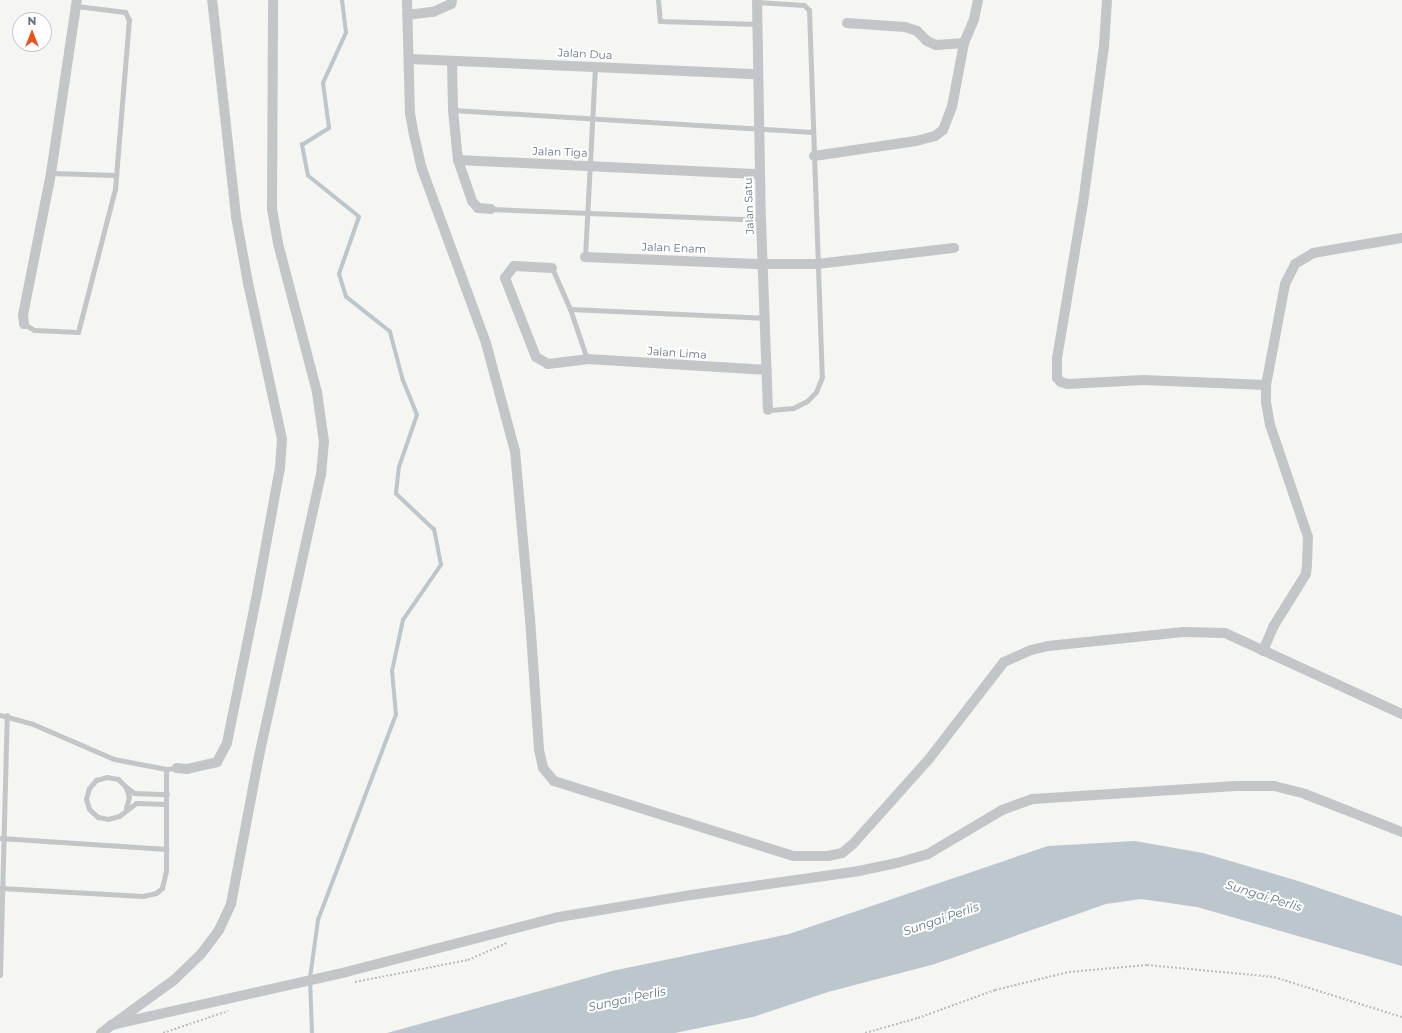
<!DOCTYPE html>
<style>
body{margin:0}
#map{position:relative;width:1402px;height:1033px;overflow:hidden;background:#f5f5f1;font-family:Montserrat,sans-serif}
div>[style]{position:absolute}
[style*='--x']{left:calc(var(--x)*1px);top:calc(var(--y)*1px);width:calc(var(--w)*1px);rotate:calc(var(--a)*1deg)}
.water>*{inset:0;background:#bbc7cc}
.stream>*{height:3.5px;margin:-1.75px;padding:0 1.75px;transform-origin:1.75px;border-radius:1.75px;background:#bbc7cc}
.path>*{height:2px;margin-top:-1px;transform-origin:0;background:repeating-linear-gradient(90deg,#bcbec0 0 2px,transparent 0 4px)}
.lane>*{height:5px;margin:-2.5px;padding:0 2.5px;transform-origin:2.5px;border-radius:2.5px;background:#c2c6c9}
.street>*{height:10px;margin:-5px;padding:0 5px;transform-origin:5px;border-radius:5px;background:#c2c6c9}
span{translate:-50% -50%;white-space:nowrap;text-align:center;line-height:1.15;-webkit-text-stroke:4px #fff;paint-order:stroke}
.street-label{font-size:11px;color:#637484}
.water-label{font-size:12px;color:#5f7781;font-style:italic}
.north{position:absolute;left:12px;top:12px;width:40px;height:40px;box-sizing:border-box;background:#fff;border:1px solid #c1c7ce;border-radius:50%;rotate:0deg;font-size:11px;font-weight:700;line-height:16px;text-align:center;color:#637484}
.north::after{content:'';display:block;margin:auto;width:14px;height:18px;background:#e9531e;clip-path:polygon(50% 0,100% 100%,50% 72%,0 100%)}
</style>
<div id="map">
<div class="water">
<div style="clip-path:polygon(1135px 841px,1203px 853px,1295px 880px,1402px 916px,1402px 966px,1197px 907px,1141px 899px,1106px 904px,935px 964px,828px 992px,753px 1017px,675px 1033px,387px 1033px,612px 971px,789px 934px,1048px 846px)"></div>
</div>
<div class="stream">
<div style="--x:312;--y:1033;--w:55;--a:-92.1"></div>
<div style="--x:310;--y:978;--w:59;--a:-82.1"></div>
<div style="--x:318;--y:920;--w:219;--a:-69.2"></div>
<div style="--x:396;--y:715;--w:44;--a:-95.2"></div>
<div style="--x:392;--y:671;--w:52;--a:-77.8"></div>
<div style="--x:403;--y:620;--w:67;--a:-55.4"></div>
<div style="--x:441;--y:565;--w:36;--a:-101"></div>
<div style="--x:434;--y:530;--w:52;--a:-136.5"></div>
<div style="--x:396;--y:494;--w:27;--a:-84"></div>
<div style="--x:399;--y:467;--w:55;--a:-70.9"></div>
<div style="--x:417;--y:415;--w:37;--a:-112"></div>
<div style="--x:403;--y:381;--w:51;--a:-104.9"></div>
<div style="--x:390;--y:332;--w:56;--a:-141.5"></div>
<div style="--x:346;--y:297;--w:24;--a:-107"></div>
<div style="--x:339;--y:274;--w:60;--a:-70.7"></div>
<div style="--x:359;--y:217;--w:65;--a:-141.2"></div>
<div style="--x:308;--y:176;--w:32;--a:-101"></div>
<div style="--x:302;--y:145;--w:32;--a:-32"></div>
<div style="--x:329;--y:128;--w:45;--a:-97.6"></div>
<div style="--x:323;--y:83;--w:55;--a:-65.3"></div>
<div style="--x:346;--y:33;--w:33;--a:-97"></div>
</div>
<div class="path">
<div style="--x:355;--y:982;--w:115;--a:-11"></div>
<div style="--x:468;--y:960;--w:43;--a:-23.6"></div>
<div style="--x:163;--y:1033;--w:69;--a:-18.7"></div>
<div style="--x:865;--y:1033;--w:55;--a:-15.8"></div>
<div style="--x:918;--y:1018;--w:82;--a:-20"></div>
<div style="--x:995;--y:990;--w:76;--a:-13.7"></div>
<div style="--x:1069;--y:972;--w:78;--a:-5.1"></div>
<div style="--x:1147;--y:965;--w:128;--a:5.4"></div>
<div style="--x:1274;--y:977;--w:134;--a:17.4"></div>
</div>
<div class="lane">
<div style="--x:658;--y:0;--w:21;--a:85"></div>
<div style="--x:660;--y:21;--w:98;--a:1.8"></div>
<div style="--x:757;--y:2;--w:47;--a:3.7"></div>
<div style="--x:804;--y:5;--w:7;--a:45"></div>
<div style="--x:809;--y:10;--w:367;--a:88"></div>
<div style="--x:822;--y:377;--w:16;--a:112"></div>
<div style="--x:816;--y:392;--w:13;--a:135"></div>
<div style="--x:807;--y:401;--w:16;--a:153"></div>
<div style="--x:793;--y:408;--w:25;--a:175"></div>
<div style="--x:453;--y:110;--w:360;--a:3.5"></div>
<div style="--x:51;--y:173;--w:65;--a:1.8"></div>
<div style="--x:491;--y:209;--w:270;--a:2.3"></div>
<div style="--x:585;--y:257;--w:190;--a:-87"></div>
<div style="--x:552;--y:268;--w:45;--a:66.3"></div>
<div style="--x:570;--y:309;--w:195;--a:2.6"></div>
<div style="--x:570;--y:309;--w:53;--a:71.2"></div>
<div style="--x:24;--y:324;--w:12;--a:31"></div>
<div style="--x:34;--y:330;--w:44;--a:2.6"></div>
<div style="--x:78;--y:332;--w:148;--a:-75.5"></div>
<div style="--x:115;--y:189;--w:170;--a:-85.3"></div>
<div style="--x:129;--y:20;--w:9;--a:-117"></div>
<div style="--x:125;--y:12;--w:49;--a:-173"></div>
<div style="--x:0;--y:715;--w:34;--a:15"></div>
<div style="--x:33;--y:724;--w:88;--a:23.4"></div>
<div style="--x:114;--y:759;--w:53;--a:10.9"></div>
<div style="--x:166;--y:769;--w:11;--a:-5"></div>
<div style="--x:126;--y:787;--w:10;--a:37"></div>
<div style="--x:134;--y:793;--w:33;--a:2"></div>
<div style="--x:126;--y:808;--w:11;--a:-75"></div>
<div style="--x:129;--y:797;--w:10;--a:-107"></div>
<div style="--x:126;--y:787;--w:11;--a:-135"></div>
<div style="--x:118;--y:779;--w:11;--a:-170"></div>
<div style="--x:107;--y:777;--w:11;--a:165"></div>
<div style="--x:96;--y:780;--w:11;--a:131"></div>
<div style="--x:89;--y:788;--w:11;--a:105"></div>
<div style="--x:86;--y:799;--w:10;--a:73"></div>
<div style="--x:89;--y:809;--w:12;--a:42"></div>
<div style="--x:98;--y:817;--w:10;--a:11"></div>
<div style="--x:108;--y:819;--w:11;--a:-15"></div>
<div style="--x:119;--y:816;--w:21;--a:-37"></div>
<div style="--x:136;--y:803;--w:30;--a:2"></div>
<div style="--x:0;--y:838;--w:167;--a:3.8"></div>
<div style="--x:0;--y:888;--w:143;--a:3.2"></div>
<div style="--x:143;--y:896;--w:13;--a:-13"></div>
<div style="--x:156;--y:893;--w:8;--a:-40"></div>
<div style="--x:162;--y:888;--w:17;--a:-77"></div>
<div style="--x:166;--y:871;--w:102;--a:-90"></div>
<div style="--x:0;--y:975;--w:260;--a:-88.5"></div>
</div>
<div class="street">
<div style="--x:407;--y:0;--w:113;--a:88.5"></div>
<div style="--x:410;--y:113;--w:22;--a:80"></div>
<div style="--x:414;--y:135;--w:35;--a:77"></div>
<div style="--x:422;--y:169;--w:185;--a:69.8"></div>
<div style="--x:486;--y:343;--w:112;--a:75"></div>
<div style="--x:515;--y:451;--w:168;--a:84.9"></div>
<div style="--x:530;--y:618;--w:132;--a:86.1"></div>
<div style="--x:539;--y:750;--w:18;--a:77"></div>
<div style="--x:543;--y:768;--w:17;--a:50"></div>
<div style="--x:554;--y:781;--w:251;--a:17.4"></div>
<div style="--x:794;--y:856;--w:34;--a:0"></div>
<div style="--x:828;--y:856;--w:14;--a:-12"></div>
<div style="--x:842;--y:853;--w:14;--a:-39"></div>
<div style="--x:853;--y:844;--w:114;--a:-48.2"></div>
<div style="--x:929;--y:759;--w:123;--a:-52.3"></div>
<div style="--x:1004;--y:662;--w:30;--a:-24"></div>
<div style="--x:1031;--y:650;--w:17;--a:-13"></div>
<div style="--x:1048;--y:646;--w:136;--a:-5.9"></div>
<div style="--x:1183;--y:632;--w:42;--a:1.4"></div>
<div style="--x:1225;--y:633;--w:195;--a:24.6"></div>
<div style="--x:757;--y:0;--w:220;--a:89"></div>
<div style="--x:761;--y:220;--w:190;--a:87.9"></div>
<div style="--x:1107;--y:0;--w:46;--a:93.7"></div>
<div style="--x:1104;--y:46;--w:158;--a:97.6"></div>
<div style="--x:1083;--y:203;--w:157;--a:99.5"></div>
<div style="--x:1057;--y:358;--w:20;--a:90"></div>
<div style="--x:1057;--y:378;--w:6;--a:45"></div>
<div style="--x:1061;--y:382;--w:7;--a:16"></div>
<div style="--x:1068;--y:384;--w:75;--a:-3.1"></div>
<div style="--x:1143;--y:380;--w:123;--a:2.3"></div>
<div style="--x:407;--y:15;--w:26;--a:-7"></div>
<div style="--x:433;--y:12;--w:20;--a:-24"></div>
<div style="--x:451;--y:4;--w:4;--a:-76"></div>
<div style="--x:847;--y:23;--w:58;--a:3.9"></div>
<div style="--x:905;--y:27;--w:13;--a:18"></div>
<div style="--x:917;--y:31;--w:14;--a:45"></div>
<div style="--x:927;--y:41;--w:10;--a:24"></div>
<div style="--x:936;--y:45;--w:28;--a:-4"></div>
<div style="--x:410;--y:59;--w:348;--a:2.5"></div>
<div style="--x:452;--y:61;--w:49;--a:88.8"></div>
<div style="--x:453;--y:110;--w:50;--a:84.3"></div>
<div style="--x:458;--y:160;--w:43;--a:71.1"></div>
<div style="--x:472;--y:201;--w:9;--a:49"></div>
<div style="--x:478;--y:208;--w:13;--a:4"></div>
<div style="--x:814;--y:156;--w:103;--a:-8.4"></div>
<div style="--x:916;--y:141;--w:20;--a:-15"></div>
<div style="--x:935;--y:136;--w:10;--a:-37"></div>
<div style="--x:943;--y:130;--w:25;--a:-69"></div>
<div style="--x:952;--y:107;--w:65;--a:-79.4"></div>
<div style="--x:964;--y:43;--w:26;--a:-67"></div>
<div style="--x:974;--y:19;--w:19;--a:-78"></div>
<div style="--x:458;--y:160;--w:302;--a:2.7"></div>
<div style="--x:585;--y:257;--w:178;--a:2.3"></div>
<div style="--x:763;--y:264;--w:54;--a:0"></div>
<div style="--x:817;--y:264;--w:138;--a:-6.7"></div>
<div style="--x:552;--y:268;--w:38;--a:-177"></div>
<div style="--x:514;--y:266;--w:15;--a:127"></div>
<div style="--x:505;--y:278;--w:85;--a:68.6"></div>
<div style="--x:536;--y:357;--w:14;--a:30"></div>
<div style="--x:548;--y:364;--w:39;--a:-7"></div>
<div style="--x:587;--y:359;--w:180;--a:3.5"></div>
<div style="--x:24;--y:324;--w:9;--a:-96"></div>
<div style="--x:23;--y:315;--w:145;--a:-78.8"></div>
<div style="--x:51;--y:173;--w:175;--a:-81.5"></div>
<div style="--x:1263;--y:651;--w:26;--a:-67"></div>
<div style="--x:1273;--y:627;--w:62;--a:-58.1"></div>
<div style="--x:1306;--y:574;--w:10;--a:-84"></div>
<div style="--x:1307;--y:564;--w:27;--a:-88"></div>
<div style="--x:1308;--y:537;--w:118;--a:-108.7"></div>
<div style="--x:1270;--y:425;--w:23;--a:-100"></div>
<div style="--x:1266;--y:402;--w:17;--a:-90"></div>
<div style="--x:1266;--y:385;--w:103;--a:-79.3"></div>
<div style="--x:1285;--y:284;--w:22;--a:-63"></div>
<div style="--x:1295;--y:264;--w:21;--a:-31"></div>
<div style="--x:1313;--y:253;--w:90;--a:-9.6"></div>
<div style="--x:177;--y:768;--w:10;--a:6"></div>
<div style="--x:187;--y:769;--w:31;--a:-13"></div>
<div style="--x:217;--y:762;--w:21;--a:-62"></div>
<div style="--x:227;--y:743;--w:152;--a:-78.6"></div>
<div style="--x:257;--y:594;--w:128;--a:-79.7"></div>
<div style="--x:280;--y:468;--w:29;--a:-86"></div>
<div style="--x:282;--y:439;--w:160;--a:-102.3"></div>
<div style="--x:248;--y:283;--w:68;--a:-100.2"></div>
<div style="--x:236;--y:216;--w:217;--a:-96.3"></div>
<div style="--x:111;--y:1025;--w:241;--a:-12.7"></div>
<div style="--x:346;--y:972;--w:220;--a:-14.5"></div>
<div style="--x:559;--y:917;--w:134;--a:-9.5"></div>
<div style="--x:691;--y:895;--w:170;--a:-8.1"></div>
<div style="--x:859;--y:871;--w:39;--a:-12"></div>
<div style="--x:897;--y:863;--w:32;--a:-16"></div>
<div style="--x:928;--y:854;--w:86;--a:-30.7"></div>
<div style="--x:1002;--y:810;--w:33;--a:-20"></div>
<div style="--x:1033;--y:799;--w:203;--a:-3.7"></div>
<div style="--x:1236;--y:786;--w:38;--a:0"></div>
<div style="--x:1274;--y:786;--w:32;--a:14"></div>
<div style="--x:1305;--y:794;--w:104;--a:21.4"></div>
<div style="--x:101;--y:1033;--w:90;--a:-36"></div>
<div style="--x:174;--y:980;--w:37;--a:-44"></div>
<div style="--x:201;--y:954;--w:30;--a:-53"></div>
<div style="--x:219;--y:930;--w:29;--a:-65"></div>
<div style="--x:231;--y:904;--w:151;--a:-79.3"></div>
<div style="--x:259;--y:756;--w:288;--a:-77.6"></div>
<div style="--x:321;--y:475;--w:33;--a:-85"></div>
<div style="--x:324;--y:442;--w:50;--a:-98"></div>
<div style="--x:317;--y:392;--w:154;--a:-104.7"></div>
<div style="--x:278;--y:243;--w:36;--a:-100"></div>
<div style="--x:272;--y:208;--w:208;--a:-89.7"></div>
</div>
<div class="street-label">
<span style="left:585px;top:54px;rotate:3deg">Jalan Dua</span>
<span style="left:560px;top:152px;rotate:2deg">Jalan Tiga</span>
<span style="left:749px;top:206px;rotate:-92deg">Jalan Satu</span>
<span style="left:674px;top:248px;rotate:2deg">Jalan Enam</span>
<span style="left:677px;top:353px;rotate:4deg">Jalan Lima</span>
</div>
<div class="water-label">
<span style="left:1264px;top:896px;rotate:17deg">Sungai Perlis</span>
<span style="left:941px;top:919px;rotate:-19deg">Sungai Perlis</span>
<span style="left:627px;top:999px;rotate:-12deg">Sungai Perlis</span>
</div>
<div class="north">N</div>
</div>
